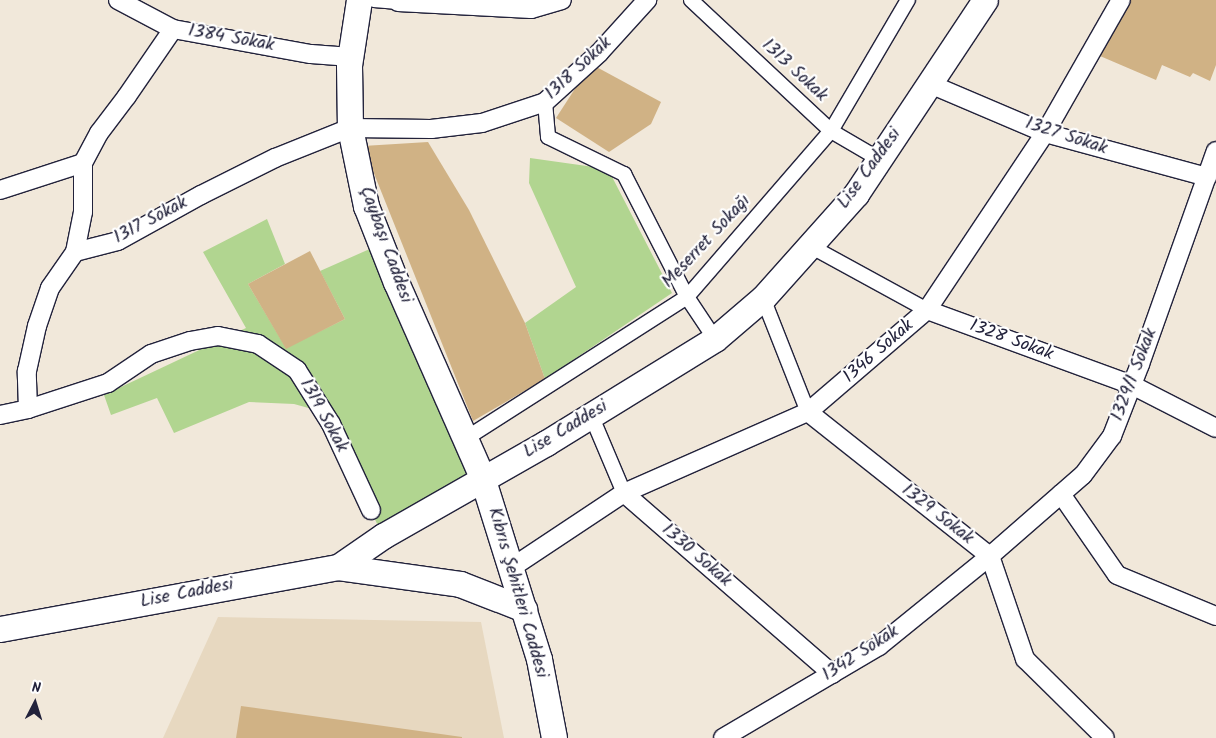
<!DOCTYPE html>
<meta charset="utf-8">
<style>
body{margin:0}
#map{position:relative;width:1216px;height:738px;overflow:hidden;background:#f1e8da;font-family:Kalam,sans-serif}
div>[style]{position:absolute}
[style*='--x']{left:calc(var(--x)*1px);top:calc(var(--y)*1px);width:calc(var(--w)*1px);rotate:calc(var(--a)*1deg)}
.built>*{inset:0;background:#e7d8c0}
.green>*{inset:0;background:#b1d590}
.building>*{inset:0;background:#d0b285}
.roads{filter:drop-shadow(1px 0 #22223b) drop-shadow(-1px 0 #22223b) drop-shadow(0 1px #22223b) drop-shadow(0 -1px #22223b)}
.pedestrian>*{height:14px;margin:-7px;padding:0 7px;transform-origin:7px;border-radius:7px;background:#fff}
.minor>*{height:18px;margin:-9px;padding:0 9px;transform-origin:9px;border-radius:9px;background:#fff}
.secondary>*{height:25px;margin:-12.5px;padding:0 12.5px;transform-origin:12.5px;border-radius:12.5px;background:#fff}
span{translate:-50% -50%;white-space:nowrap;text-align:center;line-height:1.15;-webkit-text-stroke:4.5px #fff;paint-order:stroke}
.street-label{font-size:18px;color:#22223b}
.north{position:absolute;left:10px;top:678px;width:50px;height:50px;-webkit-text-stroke:4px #fff;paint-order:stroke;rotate:5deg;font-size:14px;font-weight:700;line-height:20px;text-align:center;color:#22223b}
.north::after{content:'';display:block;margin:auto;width:18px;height:22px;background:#22223b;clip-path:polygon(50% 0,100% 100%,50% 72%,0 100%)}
</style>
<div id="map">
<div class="built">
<div style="clip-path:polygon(218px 617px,481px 622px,504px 738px,163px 738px)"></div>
</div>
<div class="green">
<div style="clip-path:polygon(530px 158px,608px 169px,672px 293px,545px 379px,525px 323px,576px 287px,529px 183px)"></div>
<div style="clip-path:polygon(267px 219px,285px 264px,248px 284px,286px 348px,345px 319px,320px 271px,381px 244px,482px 477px,383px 536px,323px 412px,294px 404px,249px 402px,174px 433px,157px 398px,111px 415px,104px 395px,246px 328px,203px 252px)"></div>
</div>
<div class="building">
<div style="clip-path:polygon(1130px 0,1216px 0,1216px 65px,1210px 81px,1193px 73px,1190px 77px,1162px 65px,1156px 80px,1100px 56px)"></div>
<div style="clip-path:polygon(591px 64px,661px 102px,651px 124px,609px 152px,556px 118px)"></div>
<div style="clip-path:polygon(428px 142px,469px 210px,525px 323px,545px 379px,473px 421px,363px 146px)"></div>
<div style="clip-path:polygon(310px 251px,345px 319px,286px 349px,248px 284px)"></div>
<div style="clip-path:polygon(241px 706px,462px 737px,462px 738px,236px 738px)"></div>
</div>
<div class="roads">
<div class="pedestrian">
<div style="--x:374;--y:0;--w:24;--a:5"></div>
<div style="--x:691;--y:0;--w:192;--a:43.1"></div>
<div style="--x:831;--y:131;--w:56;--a:30.3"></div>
<div style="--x:545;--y:102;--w:35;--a:85"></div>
<div style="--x:548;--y:137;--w:85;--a:26"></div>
<div style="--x:624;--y:174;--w:138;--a:62.9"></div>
<div style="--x:687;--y:297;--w:50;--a:56.3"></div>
<div style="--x:810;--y:246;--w:133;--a:28.7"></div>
<div style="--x:763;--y:298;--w:123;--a:68.5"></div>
<div style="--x:591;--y:415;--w:85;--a:67.1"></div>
<div style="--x:465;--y:439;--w:264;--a:-32.6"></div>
<div style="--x:687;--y:297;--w:220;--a:-49.1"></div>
<div style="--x:831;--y:131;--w:152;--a:-59.6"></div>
</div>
<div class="minor">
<div style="--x:118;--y:0;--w:62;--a:27.8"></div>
<div style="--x:173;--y:29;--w:140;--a:10.3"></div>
<div style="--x:311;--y:54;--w:40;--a:4.3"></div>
<div style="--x:398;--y:2;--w:133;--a:3"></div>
<div style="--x:531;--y:9;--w:32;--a:-16"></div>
<div style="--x:930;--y:84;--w:125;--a:23.1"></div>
<div style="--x:1045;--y:133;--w:168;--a:15.2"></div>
<div style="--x:0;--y:190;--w:87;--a:-18"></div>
<div style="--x:75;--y:252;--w:41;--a:-78.7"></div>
<div style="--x:83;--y:212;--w:49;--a:-90"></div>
<div style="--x:83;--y:163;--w:34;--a:-62"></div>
<div style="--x:99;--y:133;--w:46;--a:-52.9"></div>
<div style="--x:127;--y:96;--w:81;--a:-55.5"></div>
<div style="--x:927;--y:310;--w:218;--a:20.1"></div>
<div style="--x:1132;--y:385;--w:94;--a:27.1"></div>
<div style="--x:28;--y:409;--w:38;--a:-92"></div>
<div style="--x:27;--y:371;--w:46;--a:-77.5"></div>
<div style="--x:37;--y:326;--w:40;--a:-71.1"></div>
<div style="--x:50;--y:288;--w:44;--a:-55.2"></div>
<div style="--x:75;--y:252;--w:44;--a:-14.3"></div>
<div style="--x:118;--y:241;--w:95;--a:-29"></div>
<div style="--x:201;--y:195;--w:83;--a:-26.6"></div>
<div style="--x:275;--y:158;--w:81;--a:-21.8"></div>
<div style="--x:350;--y:128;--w:81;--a:0.7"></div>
<div style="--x:431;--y:129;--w:51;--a:-6.7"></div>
<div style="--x:482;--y:123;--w:66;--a:-18.4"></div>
<div style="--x:545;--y:102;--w:73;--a:-42.2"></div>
<div style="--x:599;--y:53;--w:72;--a:-47.8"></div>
<div style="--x:808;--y:412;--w:232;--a:38.4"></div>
<div style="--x:990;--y:556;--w:109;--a:71.2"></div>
<div style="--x:1025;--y:659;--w:112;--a:44.6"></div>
<div style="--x:0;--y:415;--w:29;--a:-12"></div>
<div style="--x:28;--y:409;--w:84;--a:-18"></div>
<div style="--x:108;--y:383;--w:52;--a:-34"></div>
<div style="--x:151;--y:354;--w:41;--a:-18.4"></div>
<div style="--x:190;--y:341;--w:28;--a:-10"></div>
<div style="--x:218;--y:336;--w:41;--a:11.3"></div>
<div style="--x:258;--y:344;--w:47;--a:33.7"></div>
<div style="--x:297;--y:370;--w:64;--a:57.8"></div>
<div style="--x:331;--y:424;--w:95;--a:65.1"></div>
<div style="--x:624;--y:493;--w:276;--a:41"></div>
<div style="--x:1061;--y:494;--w:98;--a:55.3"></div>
<div style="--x:1117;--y:575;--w:107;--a:22.5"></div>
<div style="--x:511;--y:568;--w:136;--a:-33.6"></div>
<div style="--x:624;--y:493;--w:201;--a:-23.8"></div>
<div style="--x:808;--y:412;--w:157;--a:-40.6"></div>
<div style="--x:927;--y:310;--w:213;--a:-56.3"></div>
<div style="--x:1045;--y:133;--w:153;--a:-60.3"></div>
<div style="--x:723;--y:738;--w:181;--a:-30.5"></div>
<div style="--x:879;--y:646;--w:143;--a:-39"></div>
<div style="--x:990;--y:556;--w:123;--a:-41.1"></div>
<div style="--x:1083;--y:475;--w:49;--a:-53.4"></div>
<div style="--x:1112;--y:436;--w:77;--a:-68.7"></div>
<div style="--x:1140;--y:364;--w:226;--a:-70.4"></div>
</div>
<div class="secondary">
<div style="--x:359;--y:0;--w:66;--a:98.7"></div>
<div style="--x:349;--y:65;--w:63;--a:89.1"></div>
<div style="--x:350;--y:128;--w:80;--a:78.4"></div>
<div style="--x:366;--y:206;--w:82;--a:68.5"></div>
<div style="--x:396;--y:282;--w:213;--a:66.2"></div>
<div style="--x:482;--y:477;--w:191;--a:72.6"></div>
<div style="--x:539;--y:659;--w:80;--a:79.2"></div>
<div style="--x:338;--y:567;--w:123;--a:7.9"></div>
<div style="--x:460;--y:584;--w:69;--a:21.3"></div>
<div style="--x:0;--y:629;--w:344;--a:-10.4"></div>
<div style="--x:338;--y:567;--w:55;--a:-34.6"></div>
<div style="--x:383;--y:536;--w:188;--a:-29.7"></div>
<div style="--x:546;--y:443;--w:198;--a:-31.6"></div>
<div style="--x:715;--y:339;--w:63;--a:-40.5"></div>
<div style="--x:763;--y:298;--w:140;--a:-48.2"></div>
<div style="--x:856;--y:194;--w:233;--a:-56.4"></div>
</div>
</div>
<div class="street-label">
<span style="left:231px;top:39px;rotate:10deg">1384 Sokak</span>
<span style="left:579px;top:69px;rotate:-43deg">1318 Sokak</span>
<span style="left:794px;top:71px;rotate:43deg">1313 Sokak</span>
<span style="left:1066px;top:137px;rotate:18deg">1327 Sokak</span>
<span style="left:870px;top:169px;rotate:-54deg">Lise Caddesi</span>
<span style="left:151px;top:221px;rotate:-28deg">1317 Sokak</span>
<span style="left:707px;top:242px;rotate:-47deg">Meserret Sokağı</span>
<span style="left:385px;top:245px;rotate:70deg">Çaybaşı Caddesi</span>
<span style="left:1011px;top:341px;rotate:20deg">1328 Sokak</span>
<span style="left:879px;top:352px;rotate:-41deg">1346 Sokak</span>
<span style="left:1135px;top:375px;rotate:-69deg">1329/1 Sokak</span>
<span style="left:323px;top:416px;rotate:61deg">1319 Sokak</span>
<span style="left:566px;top:430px;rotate:-31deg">Lise Caddesi</span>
<span style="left:937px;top:515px;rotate:38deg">1329 Sokak</span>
<span style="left:696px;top:556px;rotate:41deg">1330 Sokak</span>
<span style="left:517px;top:593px;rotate:74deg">Kıbrıs Şehitleri Caddesi</span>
<span style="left:187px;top:594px;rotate:-11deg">Lise Caddesi</span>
<span style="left:861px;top:654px;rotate:-33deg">1342 Sokak</span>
</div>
<div class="north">N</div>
</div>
